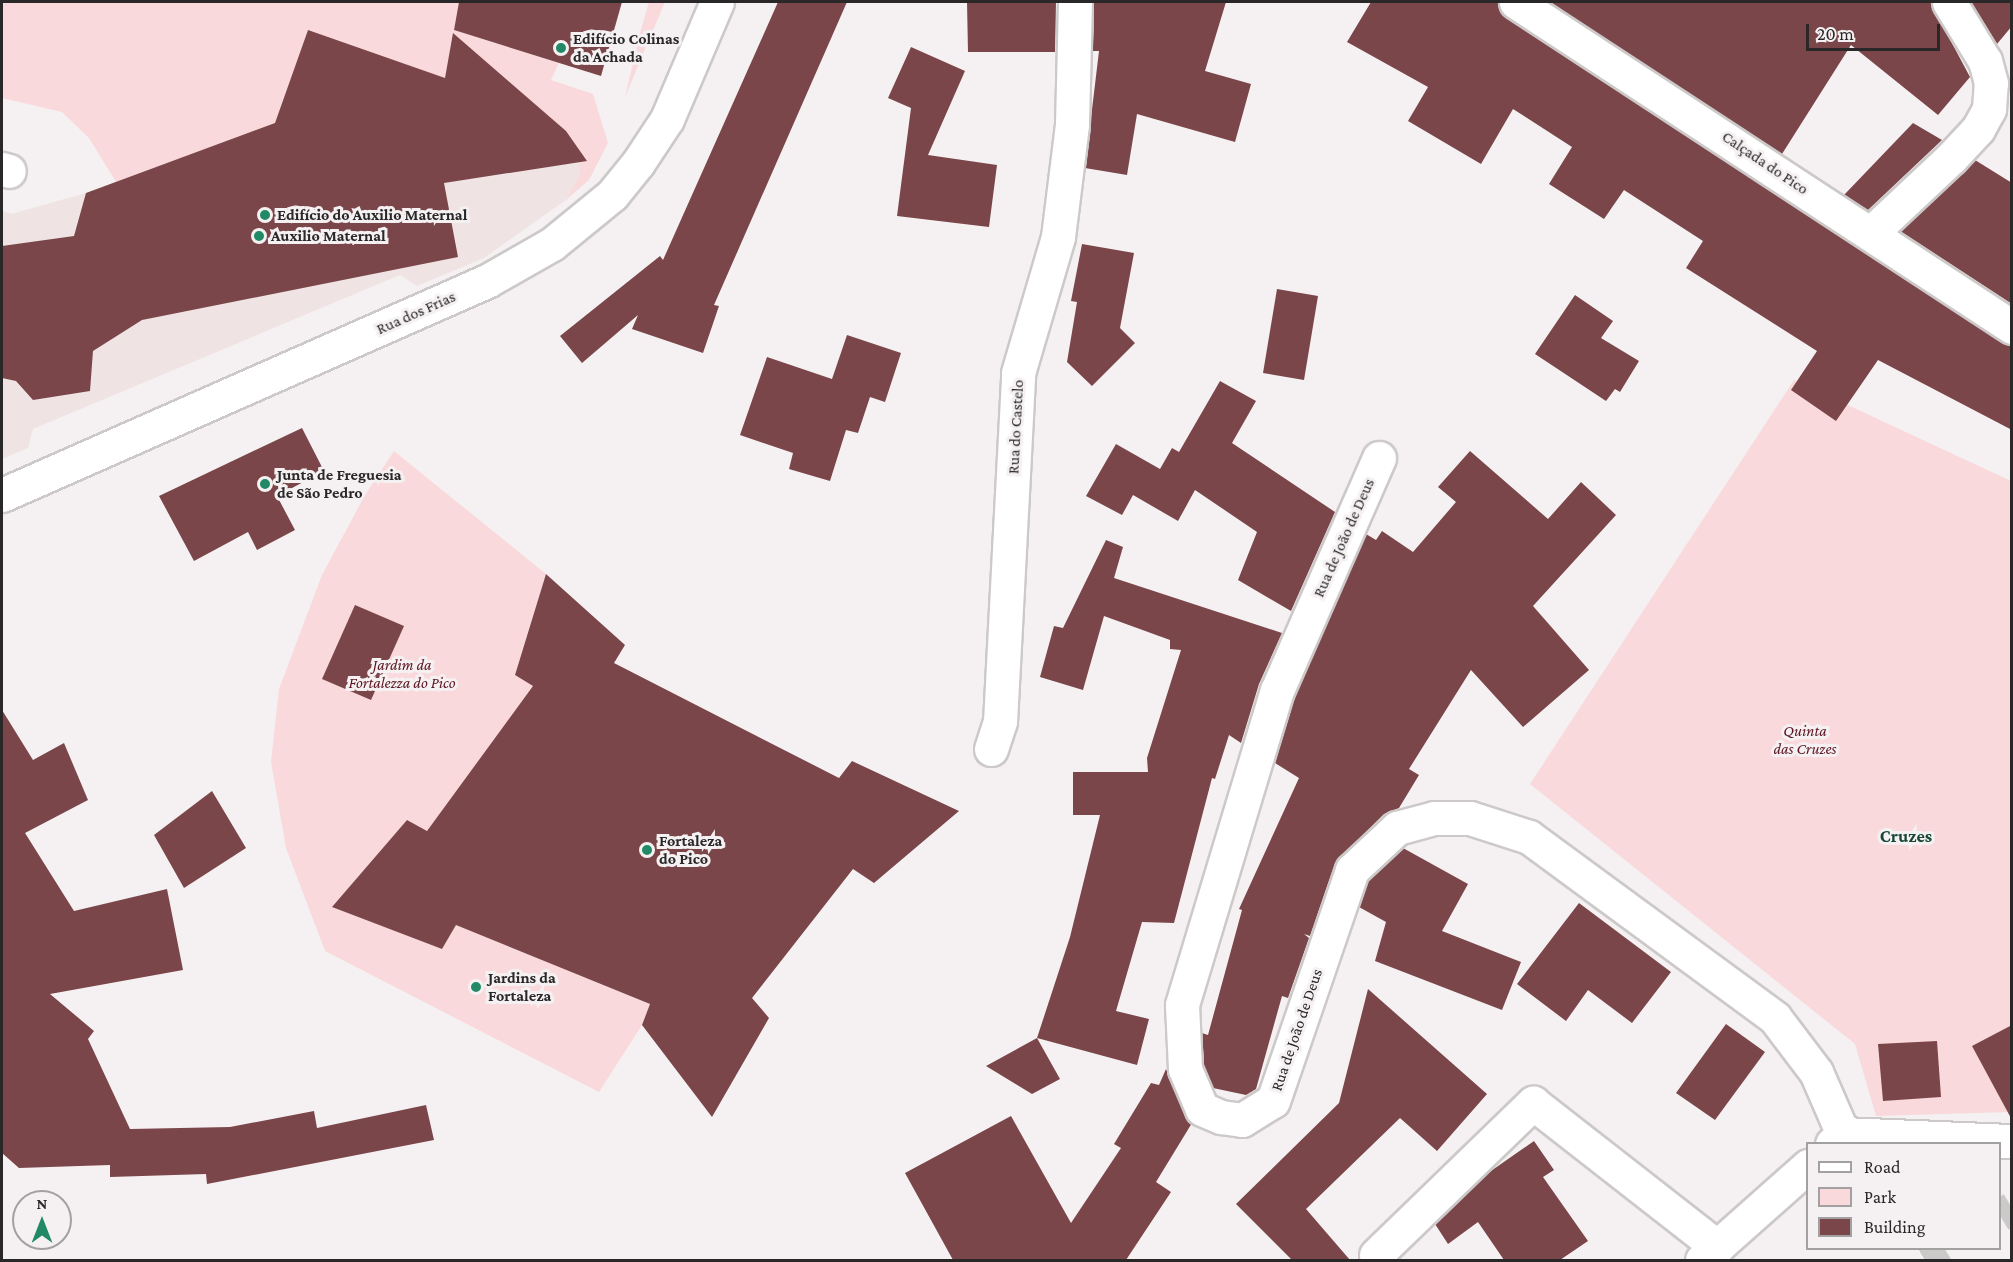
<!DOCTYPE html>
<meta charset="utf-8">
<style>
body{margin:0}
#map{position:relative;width:2013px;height:1262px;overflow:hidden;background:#f5f1f2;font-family:"Crimson Pro",serif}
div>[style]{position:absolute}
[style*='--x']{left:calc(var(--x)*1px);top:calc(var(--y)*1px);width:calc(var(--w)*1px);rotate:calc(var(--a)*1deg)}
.built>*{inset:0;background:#f0e3e4}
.green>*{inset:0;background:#f9d9db}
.building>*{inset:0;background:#7b464a}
.major-tunnel>*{height:33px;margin-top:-16.5px;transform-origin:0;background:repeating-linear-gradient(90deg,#ccc9c9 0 33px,transparent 0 49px)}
.roads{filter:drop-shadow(2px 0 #cdc9c9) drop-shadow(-2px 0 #cdc9c9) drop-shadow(0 2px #cdc9c9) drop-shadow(0 -2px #cdc9c9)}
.minor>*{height:33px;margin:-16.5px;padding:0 16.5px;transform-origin:16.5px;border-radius:16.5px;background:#fff}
.dots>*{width:16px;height:16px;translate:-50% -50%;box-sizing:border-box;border:3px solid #f5f1f2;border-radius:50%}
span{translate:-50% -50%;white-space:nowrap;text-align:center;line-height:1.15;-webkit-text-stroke:6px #f5f1f2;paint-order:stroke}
.poi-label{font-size:16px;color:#292727;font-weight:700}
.left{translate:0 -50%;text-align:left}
.street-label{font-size:16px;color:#292727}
.park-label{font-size:16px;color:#5d1422;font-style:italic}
.neighbourhood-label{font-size:18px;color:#184634;font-weight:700}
.frame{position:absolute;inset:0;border:3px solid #292727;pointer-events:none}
.legend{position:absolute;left:1806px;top:1142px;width:195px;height:108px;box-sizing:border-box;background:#f5f1f2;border:2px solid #a3a0a1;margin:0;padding:8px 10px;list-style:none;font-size:18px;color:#292727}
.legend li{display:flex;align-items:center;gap:12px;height:30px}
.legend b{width:30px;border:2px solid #a3a0a1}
.north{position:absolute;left:12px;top:1190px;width:60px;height:60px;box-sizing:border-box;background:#f5f1f2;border:2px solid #a3a0a1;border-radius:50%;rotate:0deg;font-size:16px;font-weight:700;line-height:24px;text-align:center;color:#292727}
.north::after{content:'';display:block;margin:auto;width:21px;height:27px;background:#218965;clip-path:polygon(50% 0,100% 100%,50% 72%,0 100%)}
.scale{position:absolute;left:1806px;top:24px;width:134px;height:27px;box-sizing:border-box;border:3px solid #292727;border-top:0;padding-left:8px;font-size:18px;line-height:21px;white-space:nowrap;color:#292727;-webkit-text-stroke:4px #f5f1f2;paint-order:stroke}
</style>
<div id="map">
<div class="built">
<div style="clip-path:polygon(308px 30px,547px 114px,578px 148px,581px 174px,566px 200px,484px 258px,417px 286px,400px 275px,33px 429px,28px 448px,2px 459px,2px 211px,11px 214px,86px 193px,275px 123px)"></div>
</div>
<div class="green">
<div style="clip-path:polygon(2px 2px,459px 2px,454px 30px,559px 63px,551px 80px,593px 94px,608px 143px,589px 180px,566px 200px,580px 174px,578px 148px,547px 114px,308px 30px,275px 123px,116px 182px,89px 138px,62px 112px,2px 98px)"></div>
<div style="clip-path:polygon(649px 2px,665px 2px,625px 97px,640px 33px)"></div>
<div style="clip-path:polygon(1794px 380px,2011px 481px,2011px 1112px,1876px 1116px,1855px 1044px,1530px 784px)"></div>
<div style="clip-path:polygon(394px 451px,546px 574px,515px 675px,533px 686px,427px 831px,407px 820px,332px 907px,442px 949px,456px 925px,650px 1004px,642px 1025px,599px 1092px,325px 951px,286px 848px,271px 762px,279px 689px,322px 575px,365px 495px)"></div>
</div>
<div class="building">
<div style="clip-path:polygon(459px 2px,622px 2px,601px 76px,454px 30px)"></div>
<div style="clip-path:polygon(778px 2px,847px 2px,714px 305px,719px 306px,703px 353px,632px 329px,638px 315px,582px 363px,560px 336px,660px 256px,663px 260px)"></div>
<div style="clip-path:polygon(967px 2px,1056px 2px,1055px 52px,968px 52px)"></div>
<div style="clip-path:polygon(1094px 2px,1226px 2px,1205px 71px,1251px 84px,1235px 142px,1137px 114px,1127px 175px,1085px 168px,1099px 51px,1093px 51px)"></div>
<div style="clip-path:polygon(1371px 2px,1497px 2px,1506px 18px,2012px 346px,2012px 430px,1878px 360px,1836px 421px,1791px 390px,1817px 351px,1686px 268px,1703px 241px,1624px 190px,1604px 219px,1549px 184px,1572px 147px,1513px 109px,1481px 164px,1408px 121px,1428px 87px,1347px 42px)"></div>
<div style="clip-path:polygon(1549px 2px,1930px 2px,1970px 77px,1938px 115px,1851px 45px,1782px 154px)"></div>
<div style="clip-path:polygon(1971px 2px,2012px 2px,2012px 26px,1997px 44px)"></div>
<div style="clip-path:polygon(308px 30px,445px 78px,453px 33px,566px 131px,587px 161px,444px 183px,458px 257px,142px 320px,93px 351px,90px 391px,33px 400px,16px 381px,2px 378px,2px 246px,74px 236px,86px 193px,275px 123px)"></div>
<div style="clip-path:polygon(911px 47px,965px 71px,928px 155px,997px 165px,989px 227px,897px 216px,911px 108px,888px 98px)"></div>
<div style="clip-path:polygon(1913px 123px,1942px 140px,1868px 210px,1844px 195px)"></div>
<div style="clip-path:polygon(1975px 160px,2012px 183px,2012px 304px,1900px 231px)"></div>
<div style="clip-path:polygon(1082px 244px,1134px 253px,1120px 328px,1135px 343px,1092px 386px,1067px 362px,1077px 302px,1071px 301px)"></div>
<div style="clip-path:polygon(1277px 289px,1318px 296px,1304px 380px,1263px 373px)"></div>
<div style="clip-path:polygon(1575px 295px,1613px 321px,1601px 338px,1639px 361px,1620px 392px,1615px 389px,1606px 401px,1535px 354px)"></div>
<div style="clip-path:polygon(847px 335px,901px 353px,885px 402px,870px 397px,858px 433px,846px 430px,830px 481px,789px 469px,793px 453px,740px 435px,767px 357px,832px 379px)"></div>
<div style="clip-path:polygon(1220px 381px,1256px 401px,1232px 443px,1335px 512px,1291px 611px,1238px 580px,1257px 532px,1195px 490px,1178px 521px,1133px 495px,1122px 515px,1086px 496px,1116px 444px,1160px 469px,1172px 448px,1179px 452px)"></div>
<div style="clip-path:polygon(302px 428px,324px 471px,277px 496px,295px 530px,257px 550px,248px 532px,194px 561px,159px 496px)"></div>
<div style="clip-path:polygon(1470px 451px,1548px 519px,1581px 482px,1616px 515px,1533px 606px,1589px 670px,1523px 727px,1471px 670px,1409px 769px,1419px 775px,1399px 808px,1384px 814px,1335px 863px,1310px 936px,1304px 934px,1309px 938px,1288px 998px,1282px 996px,1256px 1089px,1246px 1095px,1213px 1088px,1204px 1065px,1202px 1033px,1208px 1035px,1242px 910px,1239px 909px,1299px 778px,1275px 763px,1295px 697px,1366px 534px,1376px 540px,1382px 531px,1413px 552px,1456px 502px,1438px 487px)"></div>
<div style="clip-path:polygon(1106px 540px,1123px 547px,1114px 578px,1282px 633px,1259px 684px,1241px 743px,1229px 735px,1215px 779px,1212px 778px,1174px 923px,1142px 922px,1116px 1011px,1149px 1019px,1137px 1065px,1037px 1038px,1060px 1079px,1032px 1094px,986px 1066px,1037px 1038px,1070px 937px,1100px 815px,1073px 815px,1073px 772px,1148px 772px,1147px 758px,1181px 650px,1170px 649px,1170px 640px,1104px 616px,1083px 690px,1040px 677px,1054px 626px,1063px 628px)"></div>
<div style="clip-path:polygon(546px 574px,625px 645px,614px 663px,839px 778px,852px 761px,959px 811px,874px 883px,853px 869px,752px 998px,769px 1018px,712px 1117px,642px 1025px,650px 1004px,456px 925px,442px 949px,332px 907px,407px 820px,427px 831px,533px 686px,515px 675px)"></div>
<div style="clip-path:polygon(355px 605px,404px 626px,371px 700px,322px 679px)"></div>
<div style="clip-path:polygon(2px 710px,33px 760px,64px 743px,88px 800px,25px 833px,74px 911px,167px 889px,183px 970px,50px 994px,94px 1031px,88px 1039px,130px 1129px,230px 1127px,314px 1111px,317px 1128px,426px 1105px,434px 1140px,207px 1184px,206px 1174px,110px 1177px,110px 1165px,19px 1168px,2px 1153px)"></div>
<div style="clip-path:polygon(212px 791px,246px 848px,184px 888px,154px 835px)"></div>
<div style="clip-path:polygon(1403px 848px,1468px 884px,1442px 931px,1521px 962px,1502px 1010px,1375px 961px,1386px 922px,1359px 907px,1368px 880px)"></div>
<div style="clip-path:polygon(1579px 903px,1671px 972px,1632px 1023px,1588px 990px,1566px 1021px,1517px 984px)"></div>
<div style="clip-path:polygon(1368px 989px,1487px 1094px,1437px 1151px,1400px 1118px,1306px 1209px,1350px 1260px,1292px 1260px,1236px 1204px,1339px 1103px)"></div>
<div style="clip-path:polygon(1726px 1024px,1765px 1052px,1715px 1120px,1676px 1093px)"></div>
<div style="clip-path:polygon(2012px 1025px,2012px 1120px,1972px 1046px)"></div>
<div style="clip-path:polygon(1937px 1041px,1941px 1097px,1883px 1101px,1878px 1044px)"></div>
<div style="clip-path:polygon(1166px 1069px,1185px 1116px,1192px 1123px,1156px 1182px,1171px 1192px,1126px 1260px,953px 1260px,905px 1173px,1011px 1116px,1071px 1223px,1121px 1148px,1114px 1144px,1151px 1083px,1159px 1085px)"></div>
<div style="clip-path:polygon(1534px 1141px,1554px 1170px,1543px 1177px,1588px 1241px,1560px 1260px,1504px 1260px,1478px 1222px,1448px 1244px,1435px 1224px,1488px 1173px)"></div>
</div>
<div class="major-tunnel">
<div style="--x:2000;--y:1215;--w:14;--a:-30"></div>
<div style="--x:1925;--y:1260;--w:23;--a:-31"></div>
</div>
<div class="roads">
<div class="minor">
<div style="--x:1516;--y:2;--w:593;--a:33.23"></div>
<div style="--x:2;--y:169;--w:7;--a:16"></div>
<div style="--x:1871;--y:233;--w:110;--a:-43.2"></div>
<div style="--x:1951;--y:158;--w:40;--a:-47"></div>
<div style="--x:1978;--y:129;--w:23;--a:-61"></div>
<div style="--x:1989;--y:109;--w:26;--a:-86"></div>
<div style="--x:1991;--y:83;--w:23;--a:-105"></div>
<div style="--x:1985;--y:61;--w:69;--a:-121.4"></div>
<div style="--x:1379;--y:458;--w:253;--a:113.7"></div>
<div style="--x:1277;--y:690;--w:329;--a:106.8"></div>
<div style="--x:1182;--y:1005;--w:64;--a:87.3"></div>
<div style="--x:1185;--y:1069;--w:43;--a:67"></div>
<div style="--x:1202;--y:1109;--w:21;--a:23"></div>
<div style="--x:1221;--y:1117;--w:21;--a:8"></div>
<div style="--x:1242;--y:1120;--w:36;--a:-32"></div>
<div style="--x:1273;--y:1101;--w:244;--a:-71.1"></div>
<div style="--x:1352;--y:870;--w:62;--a:-43"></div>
<div style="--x:1397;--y:828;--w:38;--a:-15"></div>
<div style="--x:1434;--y:818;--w:36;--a:0"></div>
<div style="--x:1470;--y:818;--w:62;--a:17.9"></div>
<div style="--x:1529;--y:837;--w:305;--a:36.3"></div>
<div style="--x:1775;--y:1018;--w:68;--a:52.8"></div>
<div style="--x:1816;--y:1072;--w:68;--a:66.5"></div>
<div style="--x:2;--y:495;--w:530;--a:-23.81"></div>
<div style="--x:487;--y:281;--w:75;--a:-29.6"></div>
<div style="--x:552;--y:244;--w:77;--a:-39.2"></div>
<div style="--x:612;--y:195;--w:41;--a:-50.9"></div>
<div style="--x:638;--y:163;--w:53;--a:-56.6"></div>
<div style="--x:667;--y:119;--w:127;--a:-66.9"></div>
<div style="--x:991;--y:749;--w:28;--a:-72"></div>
<div style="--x:1000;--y:722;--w:349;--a:-87"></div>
<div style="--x:1018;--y:373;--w:142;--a:-73.6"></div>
<div style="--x:1058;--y:237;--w:114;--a:-82.9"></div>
<div style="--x:1072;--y:124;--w:122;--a:-88.6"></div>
<div style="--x:1832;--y:1144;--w:15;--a:-42"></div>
<div style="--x:1843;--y:1134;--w:169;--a:2.4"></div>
<div style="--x:1376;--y:1255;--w:219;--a:-44.1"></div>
<div style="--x:1533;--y:1103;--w:234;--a:38"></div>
<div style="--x:1702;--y:1260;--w:142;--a:-41.6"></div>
</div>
</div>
<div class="dots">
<div style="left:561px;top:48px;background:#218965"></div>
<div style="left:265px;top:215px;background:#218965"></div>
<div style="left:259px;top:236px;background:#218965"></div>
<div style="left:265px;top:484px;background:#218965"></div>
<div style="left:647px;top:850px;background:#218965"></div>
<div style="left:476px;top:987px;background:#218965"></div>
</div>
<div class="poi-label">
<span class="left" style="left:573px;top:48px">Edifício Colinas<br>da Achada</span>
<span class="left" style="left:277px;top:215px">Edifício do Auxilio Maternal</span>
<span class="left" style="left:271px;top:236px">Auxilio Maternal</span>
<span class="left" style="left:277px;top:484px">Junta de Freguesia<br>de São Pedro</span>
<span class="left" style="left:659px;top:850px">Fortaleza<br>do Pico</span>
<span class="left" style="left:488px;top:987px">Jardins da<br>Fortaleza</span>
</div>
<div class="street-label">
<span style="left:1765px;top:163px;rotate:34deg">Calçada do Pico</span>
<span style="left:416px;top:313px;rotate:-24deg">Rua dos Frias</span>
<span style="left:1016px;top:427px;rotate:-87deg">Rua do Castelo</span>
<span style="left:1344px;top:538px;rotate:-66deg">Rua de João de Deus</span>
<span style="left:1297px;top:1030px;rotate:-71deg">Rua de João de Deus</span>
</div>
<div class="park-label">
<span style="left:402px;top:674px">Jardim da<br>Fortalezza do Pico</span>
<span style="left:1805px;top:740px">Quinta<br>das Cruzes</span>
</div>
<div class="neighbourhood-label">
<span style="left:1906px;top:836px">Cruzes</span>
</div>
<div class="frame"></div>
<ul class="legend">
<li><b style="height:8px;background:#fff"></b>Road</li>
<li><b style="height:16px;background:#f9d9db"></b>Park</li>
<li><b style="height:16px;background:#7b464a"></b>Building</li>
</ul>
<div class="north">N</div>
<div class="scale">20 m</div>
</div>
